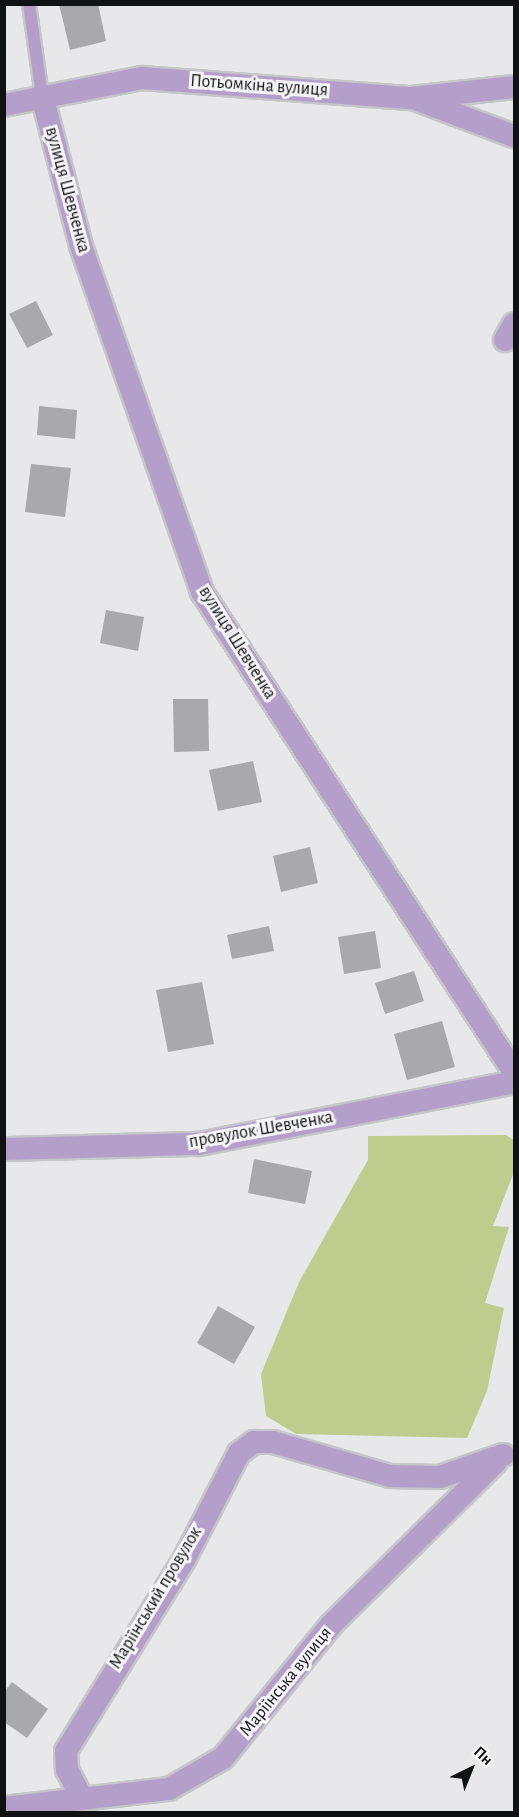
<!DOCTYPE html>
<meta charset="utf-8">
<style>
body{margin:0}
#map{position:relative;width:519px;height:1817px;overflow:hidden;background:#e8e8eb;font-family:"Alegreya Sans",sans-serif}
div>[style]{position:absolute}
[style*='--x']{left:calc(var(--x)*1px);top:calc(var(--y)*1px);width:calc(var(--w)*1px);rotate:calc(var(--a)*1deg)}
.green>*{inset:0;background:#becd8e}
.building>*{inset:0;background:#a9a9ac}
.roads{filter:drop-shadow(2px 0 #c5c6c8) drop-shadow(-2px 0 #c5c6c8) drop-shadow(0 2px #c5c6c8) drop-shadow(0 -2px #c5c6c8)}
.lane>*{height:12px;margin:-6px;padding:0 6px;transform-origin:6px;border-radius:6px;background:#b49fcb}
.street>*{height:22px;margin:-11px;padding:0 11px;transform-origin:11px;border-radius:11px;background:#b49fcb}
span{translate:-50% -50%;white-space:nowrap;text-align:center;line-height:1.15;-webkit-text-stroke:6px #f5f5f8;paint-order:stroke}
.street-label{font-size:18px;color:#101112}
.frame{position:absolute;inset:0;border:6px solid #101112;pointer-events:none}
.north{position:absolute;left:441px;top:1739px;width:60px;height:60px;-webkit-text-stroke:4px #f5f5f8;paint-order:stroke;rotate:43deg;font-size:16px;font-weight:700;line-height:24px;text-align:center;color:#101112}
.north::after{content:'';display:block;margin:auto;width:21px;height:27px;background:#101112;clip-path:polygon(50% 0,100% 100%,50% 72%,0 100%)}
</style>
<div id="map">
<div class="green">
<div style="clip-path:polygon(506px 1135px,514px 1140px,514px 1172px,493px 1226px,509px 1227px,485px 1303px,504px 1308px,487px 1391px,467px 1438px,296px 1434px,266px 1416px,261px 1374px,299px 1282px,368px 1160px,368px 1136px)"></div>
</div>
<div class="building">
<div style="clip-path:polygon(59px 4px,98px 4px,106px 41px,70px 50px)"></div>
<div style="clip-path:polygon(36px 301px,53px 335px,27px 348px,9px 314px)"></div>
<div style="clip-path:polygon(39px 406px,77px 410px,75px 439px,37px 435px)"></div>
<div style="clip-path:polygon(31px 464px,71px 468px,65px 517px,25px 512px)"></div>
<div style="clip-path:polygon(106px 610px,144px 617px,138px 651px,100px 643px)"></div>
<div style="clip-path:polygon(173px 699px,208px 699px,209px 751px,174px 752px)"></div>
<div style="clip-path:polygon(253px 761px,262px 802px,218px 811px,209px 770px)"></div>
<div style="clip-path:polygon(310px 847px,318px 883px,281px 892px,273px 856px)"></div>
<div style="clip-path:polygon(269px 926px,274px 951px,232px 959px,227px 935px)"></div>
<div style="clip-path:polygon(375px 931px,381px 968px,344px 974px,338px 937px)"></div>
<div style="clip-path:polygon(414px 971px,424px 1001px,385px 1014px,375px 983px)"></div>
<div style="clip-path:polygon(202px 982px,214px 1044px,168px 1052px,156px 990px)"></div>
<div style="clip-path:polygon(442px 1021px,455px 1067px,407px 1080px,394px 1034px)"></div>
<div style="clip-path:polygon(254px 1159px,312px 1171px,305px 1204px,248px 1193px)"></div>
<div style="clip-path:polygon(218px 1306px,255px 1327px,234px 1364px,197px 1343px)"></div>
<div style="clip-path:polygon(12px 1682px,48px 1709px,27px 1738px,4px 1722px,4px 1692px)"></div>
</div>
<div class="roads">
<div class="lane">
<div style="--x:29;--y:4;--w:92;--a:81.9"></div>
</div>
<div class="street">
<div style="--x:42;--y:95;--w:156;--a:75.5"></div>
<div style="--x:81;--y:246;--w:367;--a:70.7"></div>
<div style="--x:202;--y:592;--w:572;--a:56.98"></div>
<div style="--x:418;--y:100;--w:103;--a:20.6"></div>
<div style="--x:4;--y:105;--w:141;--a:-11.1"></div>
<div style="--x:142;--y:78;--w:270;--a:4.3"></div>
<div style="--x:411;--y:98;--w:104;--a:-6.1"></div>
<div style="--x:505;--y:340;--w:18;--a:-61"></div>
<div style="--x:4;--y:1149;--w:195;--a:-1.5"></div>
<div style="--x:199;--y:1144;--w:321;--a:-11.1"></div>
<div style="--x:81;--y:1797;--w:30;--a:-117"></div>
<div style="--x:67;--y:1770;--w:19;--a:-93"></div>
<div style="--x:66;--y:1751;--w:227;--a:-58.3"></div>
<div style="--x:185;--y:1558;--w:118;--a:-62.8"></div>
<div style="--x:239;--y:1453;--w:19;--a:-36"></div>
<div style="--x:254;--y:1442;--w:19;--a:0"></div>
<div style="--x:273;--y:1442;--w:122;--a:16.2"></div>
<div style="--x:390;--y:1476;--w:50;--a:1.1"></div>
<div style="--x:440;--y:1477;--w:67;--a:-19.2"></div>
<div style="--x:4;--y:1808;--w:166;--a:-6.6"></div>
<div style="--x:169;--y:1789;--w:62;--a:-29.9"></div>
<div style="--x:223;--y:1758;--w:171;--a:-50.9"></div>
<div style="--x:331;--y:1625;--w:232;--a:-44.7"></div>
</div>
</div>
<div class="street-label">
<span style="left:259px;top:86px;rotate:4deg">Потьомкіна вулиця</span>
<span style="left:67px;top:190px;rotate:75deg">вулиця Шевченка</span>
<span style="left:237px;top:643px;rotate:58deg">вулиця Шевченка</span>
<span style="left:261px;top:1130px;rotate:-10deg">провулок Шевченка</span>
<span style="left:156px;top:1598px;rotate:-59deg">Маріїнський провулок</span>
<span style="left:286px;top:1682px;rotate:-51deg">Маріїнська вулиця</span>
</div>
<div class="frame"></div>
<div class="north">Пн</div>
</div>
